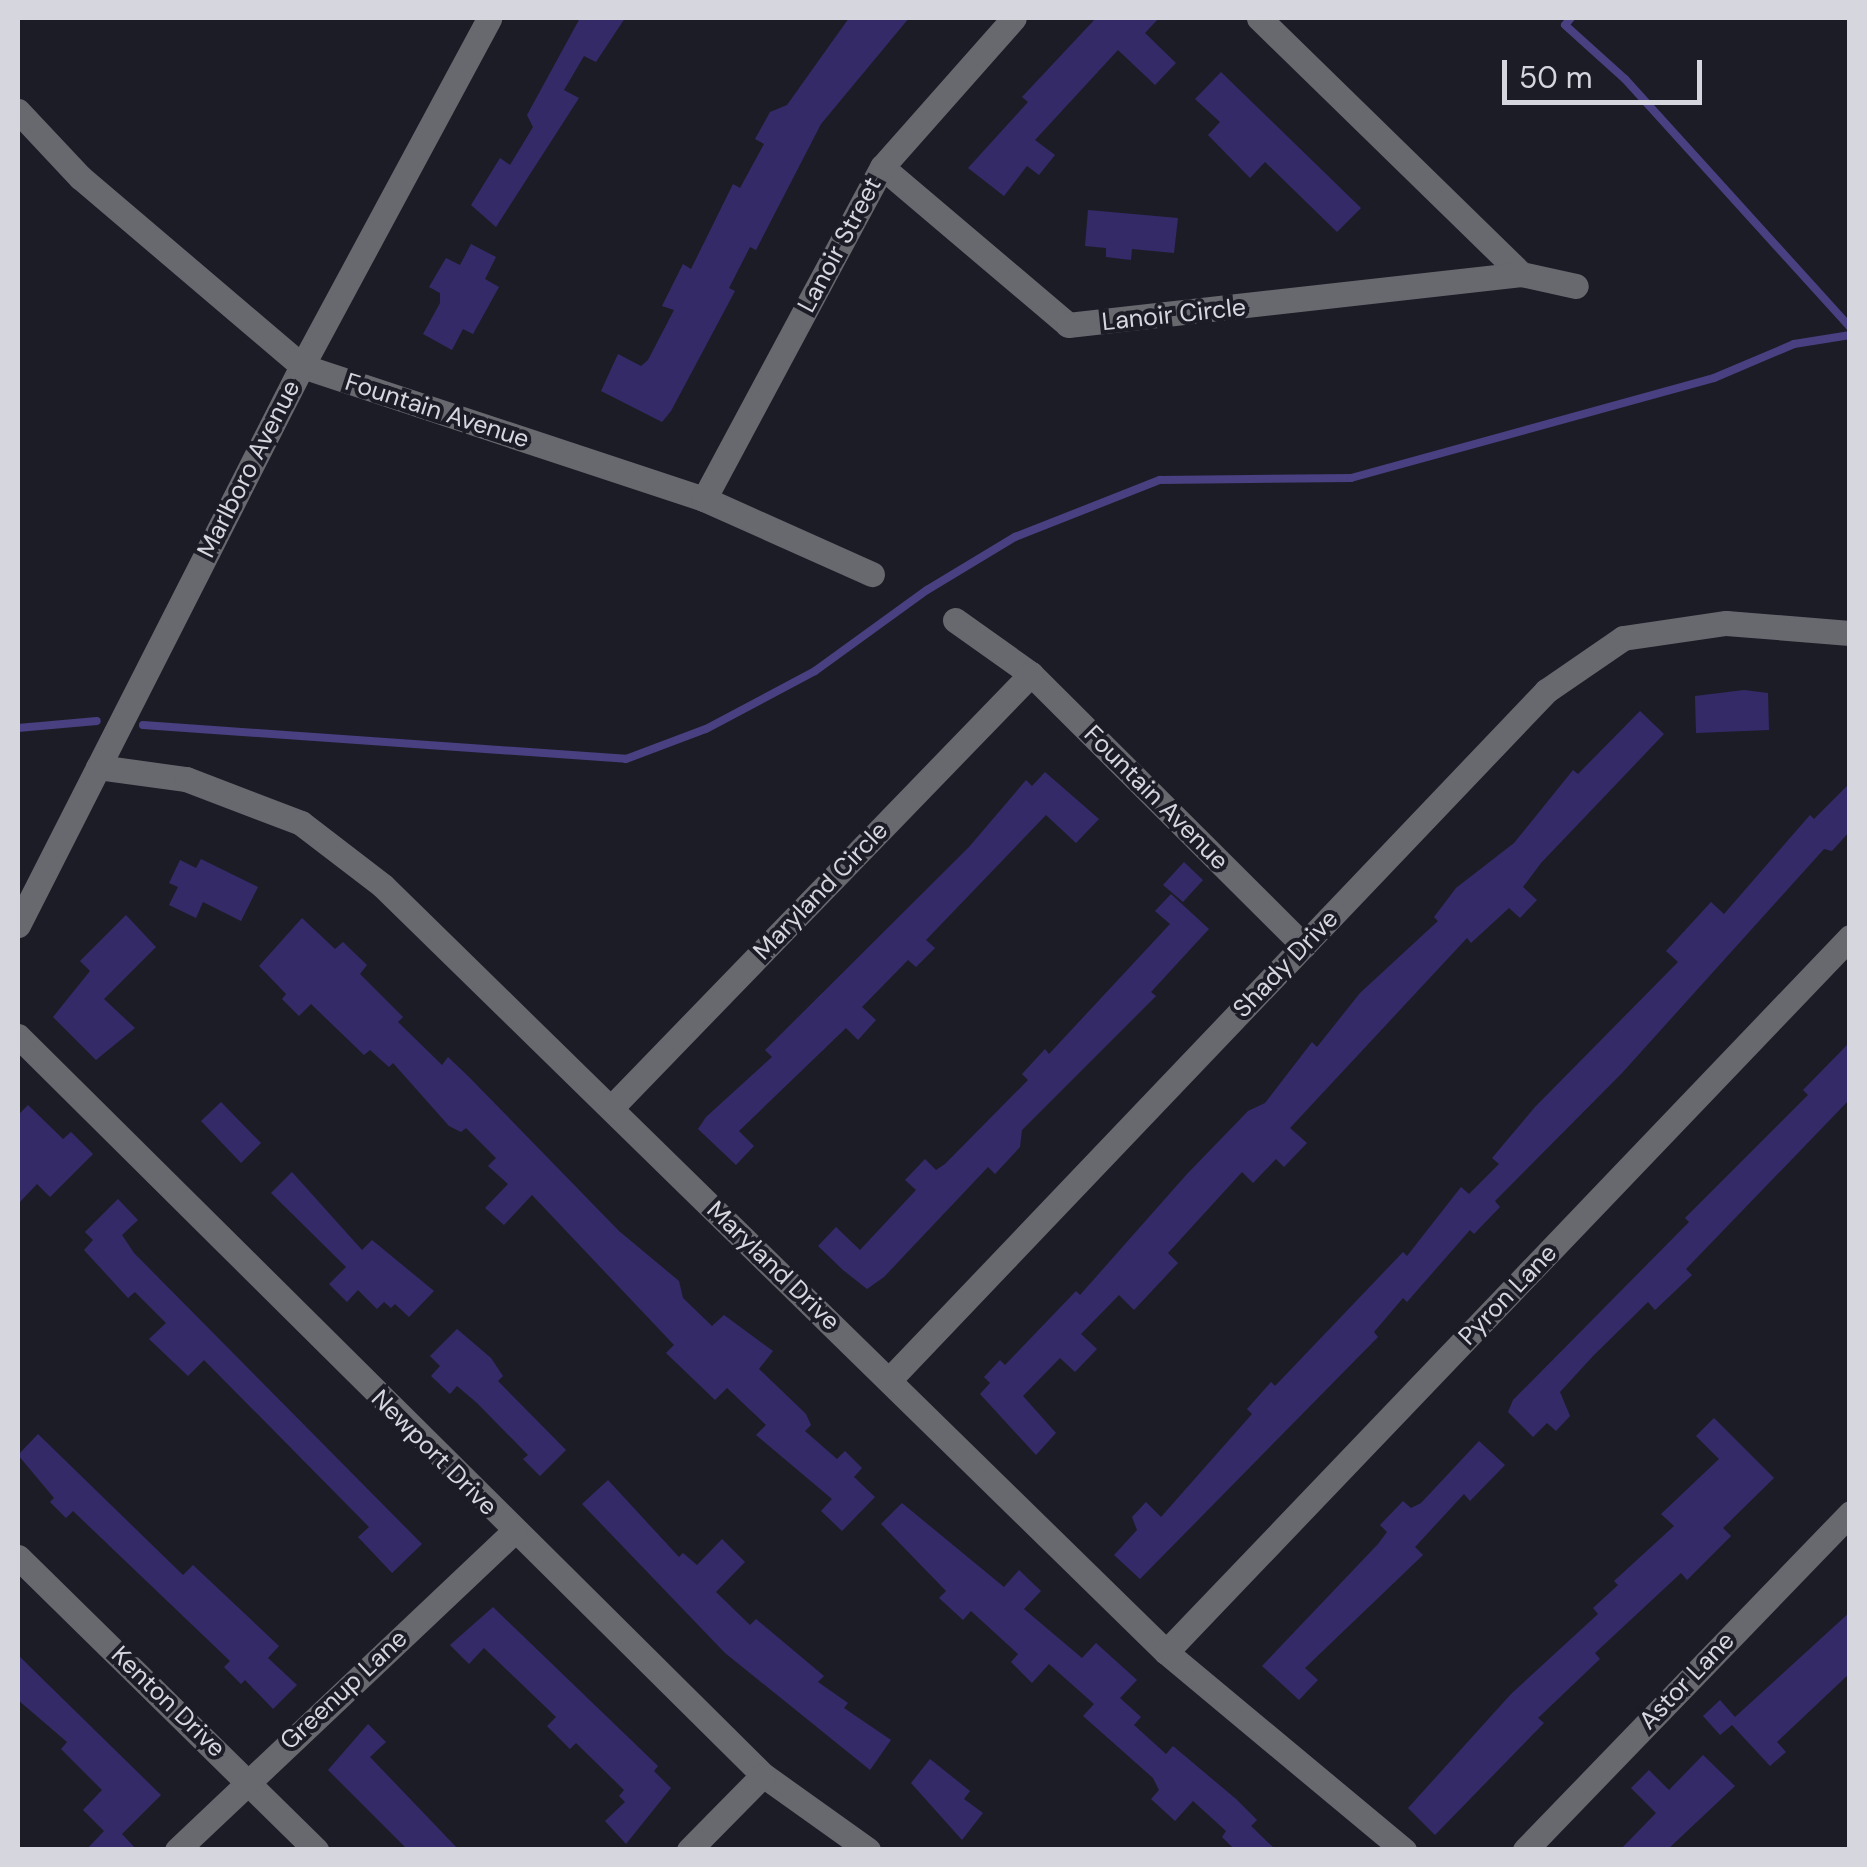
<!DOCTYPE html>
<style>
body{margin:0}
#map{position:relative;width:1867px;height:1867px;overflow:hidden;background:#1c1c27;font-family:"DM Sans",sans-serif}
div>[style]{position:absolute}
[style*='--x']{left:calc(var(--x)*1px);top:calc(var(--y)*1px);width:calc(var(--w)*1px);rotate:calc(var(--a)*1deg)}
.stream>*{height:8px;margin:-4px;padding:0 4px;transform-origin:4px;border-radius:4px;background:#484080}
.building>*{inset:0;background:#342a68}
.minor>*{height:25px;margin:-12.5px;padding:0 12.5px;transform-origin:12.5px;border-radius:12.5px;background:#68686f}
span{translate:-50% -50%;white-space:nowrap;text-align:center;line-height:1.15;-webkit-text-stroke:8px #1c1c27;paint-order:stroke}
.street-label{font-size:25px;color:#d6d6de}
.frame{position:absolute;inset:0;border:20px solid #d6d6de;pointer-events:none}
.scale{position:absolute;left:1502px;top:60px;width:200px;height:45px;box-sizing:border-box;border:5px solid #d6d6de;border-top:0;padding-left:12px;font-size:30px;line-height:35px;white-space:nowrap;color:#d6d6de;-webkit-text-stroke:8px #1c1c27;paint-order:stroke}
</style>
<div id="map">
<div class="stream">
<div style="--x:1571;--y:18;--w:9;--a:131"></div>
<div style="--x:1565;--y:25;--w:81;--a:42"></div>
<div style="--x:1625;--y:79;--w:335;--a:47.8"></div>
<div style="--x:143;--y:725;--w:484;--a:4"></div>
<div style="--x:626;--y:759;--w:85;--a:-20.6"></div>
<div style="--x:706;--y:729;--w:123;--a:-28"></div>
<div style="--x:815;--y:671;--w:138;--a:-35.9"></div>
<div style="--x:927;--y:590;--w:103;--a:-31.1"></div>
<div style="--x:1015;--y:537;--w:156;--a:-21.5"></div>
<div style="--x:1160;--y:480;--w:191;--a:-0.6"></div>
<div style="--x:1351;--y:478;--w:377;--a:-15.4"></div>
<div style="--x:1714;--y:378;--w:87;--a:-23"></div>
<div style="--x:1794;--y:344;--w:57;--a:-9.1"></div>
<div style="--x:18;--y:728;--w:79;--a:-5.1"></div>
</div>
<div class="building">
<div style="clip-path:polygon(580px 18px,625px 18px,596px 62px,584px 56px,564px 90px,579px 98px,496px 227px,471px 205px,500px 158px,510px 165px,533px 127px,527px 115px)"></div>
<div style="clip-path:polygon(849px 18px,909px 18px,821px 124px,756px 250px,750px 247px,729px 288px,735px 291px,671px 411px,662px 422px,601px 391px,618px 354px,641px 366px,648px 360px,674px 310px,662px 306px,683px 264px,691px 269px,733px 184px,740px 188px,764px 144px,755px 139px,770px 112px,787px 105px)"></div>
<div style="clip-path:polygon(1096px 18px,1159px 18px,1145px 33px,1176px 63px,1155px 85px,1118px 50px,1035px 140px,1055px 155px,1039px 175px,1027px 166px,1004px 196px,968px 168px,1028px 102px,1022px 97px)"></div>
<div style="clip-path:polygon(1221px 72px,1361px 208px,1337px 232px,1265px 162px,1250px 178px,1208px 135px,1220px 122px,1195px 99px)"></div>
<div style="clip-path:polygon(1088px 210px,1178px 218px,1174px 253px,1132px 249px,1131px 260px,1106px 257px,1106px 248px,1085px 246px)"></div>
<div style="clip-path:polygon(471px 244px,496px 257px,485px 279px,499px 287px,473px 334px,463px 329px,452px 350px,423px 334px,440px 303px,440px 293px,429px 287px,446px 258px,460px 265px)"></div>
<div style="clip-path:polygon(1744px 690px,1768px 693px,1769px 730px,1696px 733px,1695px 696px)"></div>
<div style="clip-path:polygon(1640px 711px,1664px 734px,1541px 863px,1523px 887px,1537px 900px,1520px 918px,1509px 908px,1471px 943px,1467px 938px,1290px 1128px,1307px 1143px,1284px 1167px,1276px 1159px,1253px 1183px,1242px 1172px,1168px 1253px,1178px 1263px,1134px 1310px,1119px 1295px,1081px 1334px,1097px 1349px,1075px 1372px,1060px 1358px,1023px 1396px,1056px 1433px,1036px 1455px,980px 1394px,990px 1383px,984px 1377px,1000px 1360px,1005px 1365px,1076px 1291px,1080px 1295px,1187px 1174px,1248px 1111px,1265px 1103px,1312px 1042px,1317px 1047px,1360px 993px,1438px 921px,1434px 917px,1456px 888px,1514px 843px,1573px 770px,1578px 774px)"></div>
<div style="clip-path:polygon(1045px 772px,1099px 819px,1076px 843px,1046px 815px,926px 940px,935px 948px,916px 967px,908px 960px,862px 1007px,876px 1020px,858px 1040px,846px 1028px,739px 1131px,754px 1146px,736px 1165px,698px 1129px,706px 1117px,772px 1057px,765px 1050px,969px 847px,1026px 780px,1032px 786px)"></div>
<div style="clip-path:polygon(1850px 783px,1850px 831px,1832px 851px,1824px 849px,1622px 1073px,1495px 1201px,1500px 1207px,1474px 1234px,1470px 1230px,1407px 1302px,1403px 1298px,1374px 1332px,1378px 1337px,1140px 1579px,1114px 1555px,1137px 1530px,1132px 1517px,1146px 1502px,1161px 1517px,1252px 1414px,1247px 1409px,1271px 1382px,1275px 1386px,1403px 1252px,1407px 1256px,1461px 1187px,1469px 1194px,1499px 1164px,1492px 1158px,1535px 1107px,1678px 962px,1666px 951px,1711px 902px,1724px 914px,1810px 815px,1814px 819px)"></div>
<div style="clip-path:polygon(201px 859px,258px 887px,241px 921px,203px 902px,196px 918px,169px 905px,178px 887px,169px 883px,180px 860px,196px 868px)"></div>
<div style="clip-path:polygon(1184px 862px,1203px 880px,1183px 902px,1163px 885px)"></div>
<div style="clip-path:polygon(1171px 894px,1209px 929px,1151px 992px,1156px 996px,1022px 1130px,1020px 1147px,995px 1174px,988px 1167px,884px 1277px,867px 1289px,843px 1270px,818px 1246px,836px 1227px,860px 1250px,916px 1190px,905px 1180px,925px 1159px,936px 1170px,945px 1164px,1028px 1080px,1022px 1074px,1045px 1049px,1049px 1054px,1170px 924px,1155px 911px)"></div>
<div style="clip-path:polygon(126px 915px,156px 947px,104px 999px,135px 1028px,96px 1060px,53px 1017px,90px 971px,80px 961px)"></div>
<div style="clip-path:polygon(302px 918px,335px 949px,343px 942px,367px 965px,360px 974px,403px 1017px,398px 1022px,442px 1065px,448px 1057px,468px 1076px,619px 1231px,679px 1281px,683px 1298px,712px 1326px,724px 1315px,773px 1351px,759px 1369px,806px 1414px,811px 1425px,805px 1431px,837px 1459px,845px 1451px,862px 1468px,854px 1477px,875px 1497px,842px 1531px,821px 1511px,832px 1499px,756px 1435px,766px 1425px,727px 1388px,715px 1400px,666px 1353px,674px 1345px,532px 1195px,504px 1225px,485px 1208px,508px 1184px,488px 1166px,496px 1158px,466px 1128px,461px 1132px,449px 1126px,393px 1063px,389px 1067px,370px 1050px,364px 1055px,311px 1004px,299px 1016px,282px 999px,286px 994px,259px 966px)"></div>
<div style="clip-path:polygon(1850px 1042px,1850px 1099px,1686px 1269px,1692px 1275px,1655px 1310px,1648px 1302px,1593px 1356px,1560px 1392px,1570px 1416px,1556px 1431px,1547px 1423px,1533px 1437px,1508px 1412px,1513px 1400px,1689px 1222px,1685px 1218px,1808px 1095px,1803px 1090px)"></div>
<div style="clip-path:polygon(221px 1102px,261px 1143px,241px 1163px,201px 1121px)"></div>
<div style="clip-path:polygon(28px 1105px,63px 1139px,71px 1132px,93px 1154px,50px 1197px,37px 1184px,18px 1204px,18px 1115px)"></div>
<div style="clip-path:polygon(292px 1172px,362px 1250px,372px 1240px,434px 1291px,409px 1317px,395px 1304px,391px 1308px,384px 1302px,377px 1309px,358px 1290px,347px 1302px,329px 1284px,346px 1267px,271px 1193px)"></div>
<div style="clip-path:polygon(118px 1199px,138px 1220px,122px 1235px,134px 1253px,422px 1544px,392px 1573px,358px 1537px,369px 1527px,204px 1360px,188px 1376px,149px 1339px,166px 1323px,135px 1292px,128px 1298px,84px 1250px,93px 1240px,85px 1232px)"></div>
<div style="clip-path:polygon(457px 1329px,491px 1358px,503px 1376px,498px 1381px,566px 1450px,540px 1476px,523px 1459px,528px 1455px,477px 1403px,457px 1386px,450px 1394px,431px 1376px,440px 1366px,430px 1356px)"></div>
<div style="clip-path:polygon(1714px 1418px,1774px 1478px,1723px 1528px,1731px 1536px,1687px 1580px,1681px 1573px,1595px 1653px,1600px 1659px,1538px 1718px,1544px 1723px,1435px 1835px,1408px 1808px,1511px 1694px,1598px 1614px,1593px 1608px,1618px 1585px,1614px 1581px,1674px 1526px,1661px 1514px,1719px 1459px,1696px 1436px)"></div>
<div style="clip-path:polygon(38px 1434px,183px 1575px,193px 1565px,279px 1646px,268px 1658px,297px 1685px,273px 1709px,245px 1680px,241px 1684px,224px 1667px,230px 1661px,73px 1511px,66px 1518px,50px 1502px,54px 1498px,18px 1455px)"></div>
<div style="clip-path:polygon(1479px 1441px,1505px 1465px,1470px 1501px,1464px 1494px,1415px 1547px,1423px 1555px,1305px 1668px,1318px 1680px,1299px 1700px,1262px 1666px,1378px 1544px,1387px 1532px,1380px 1525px,1403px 1501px,1411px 1508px,1421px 1503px)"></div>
<div style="clip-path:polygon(608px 1480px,679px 1557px,683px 1553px,697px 1565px,722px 1539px,745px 1562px,716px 1592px,750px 1625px,756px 1619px,824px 1676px,818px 1682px,848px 1703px,844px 1708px,891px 1740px,870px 1770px,725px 1653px,582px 1504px)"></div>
<div style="clip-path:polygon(902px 1503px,1004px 1587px,1019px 1570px,1041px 1591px,1024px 1609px,1082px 1658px,1096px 1643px,1137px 1680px,1120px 1698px,1141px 1717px,1134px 1725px,1166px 1754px,1173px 1746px,1236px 1799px,1257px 1820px,1251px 1826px,1276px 1850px,1235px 1850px,1222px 1837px,1226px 1831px,1193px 1801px,1175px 1821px,1151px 1799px,1159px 1790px,1153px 1778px,1083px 1716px,1094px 1704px,1049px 1664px,1032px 1683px,1011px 1662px,1018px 1654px,971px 1611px,963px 1620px,939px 1598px,946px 1591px,881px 1524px)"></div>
<div style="clip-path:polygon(493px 1607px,658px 1766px,654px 1771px,671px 1788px,626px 1844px,605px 1821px,625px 1802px,619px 1796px,624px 1790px,576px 1743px,570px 1749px,547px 1726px,556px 1717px,484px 1648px,469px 1664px,450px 1645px)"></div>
<div style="clip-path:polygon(1850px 1612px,1850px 1673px,1777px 1742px,1786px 1752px,1770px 1766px,1732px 1725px,1720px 1735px,1703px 1716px,1720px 1700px,1735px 1717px)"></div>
<div style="clip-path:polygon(18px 1655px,161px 1795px,122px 1834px,137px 1850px,86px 1850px,104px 1831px,83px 1810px,102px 1790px,61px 1749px,67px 1742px,18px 1700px)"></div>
<div style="clip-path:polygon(368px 1724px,386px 1742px,370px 1757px,459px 1850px,408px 1850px,328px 1770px)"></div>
<div style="clip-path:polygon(1703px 1755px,1735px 1786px,1667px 1850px,1620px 1850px,1656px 1813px,1631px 1788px,1649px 1770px,1669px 1790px)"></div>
<div style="clip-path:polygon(930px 1759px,970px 1791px,964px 1799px,983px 1813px,962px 1840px,911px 1783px)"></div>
</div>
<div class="minor">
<div style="--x:1259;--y:18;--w:366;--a:44.3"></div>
<div style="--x:1521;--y:274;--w:56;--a:12.3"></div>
<div style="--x:18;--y:111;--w:91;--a:46.8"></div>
<div style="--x:80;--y:177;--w:292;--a:40.4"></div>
<div style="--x:302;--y:366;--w:423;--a:18.3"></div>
<div style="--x:704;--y:499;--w:184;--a:24.1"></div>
<div style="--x:882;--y:167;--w:244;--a:40.3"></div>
<div style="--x:1068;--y:325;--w:456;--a:-6.4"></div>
<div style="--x:704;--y:499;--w:377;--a:-61.8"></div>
<div style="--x:882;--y:167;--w:199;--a:-48.5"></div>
<div style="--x:955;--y:620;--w:93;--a:35.4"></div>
<div style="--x:1031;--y:674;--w:385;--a:44.9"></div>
<div style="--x:98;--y:767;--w:89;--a:7.8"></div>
<div style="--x:186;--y:779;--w:123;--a:20.9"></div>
<div style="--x:301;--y:823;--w:103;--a:37.5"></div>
<div style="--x:383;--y:886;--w:1095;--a:44.37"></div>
<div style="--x:1166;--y:1652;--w:310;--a:39.8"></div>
<div style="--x:18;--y:925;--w:627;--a:-63.07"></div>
<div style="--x:302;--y:366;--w:395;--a:-61.7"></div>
<div style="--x:18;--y:1036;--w:1049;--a:44.77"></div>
<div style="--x:763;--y:1775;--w:129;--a:35.5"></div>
<div style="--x:611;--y:1108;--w:604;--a:-45.94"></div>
<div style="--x:890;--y:1379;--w:951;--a:-46.36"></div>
<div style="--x:1546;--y:691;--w:93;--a:-34.5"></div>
<div style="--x:1623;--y:638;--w:104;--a:-8.3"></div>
<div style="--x:1726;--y:623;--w:124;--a:4.6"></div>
<div style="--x:18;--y:1557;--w:418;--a:44.5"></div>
<div style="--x:1166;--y:1652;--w:989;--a:-46.27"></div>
<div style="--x:177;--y:1850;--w:463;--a:-43.4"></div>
<div style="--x:689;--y:1850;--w:105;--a:-45.4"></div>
<div style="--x:1525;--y:1850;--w:468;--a:-46"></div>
</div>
<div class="street-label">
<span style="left:840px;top:245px;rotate:-62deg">Lanoir Street</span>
<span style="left:1174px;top:315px;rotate:-6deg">Lanoir Circle</span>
<span style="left:437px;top:411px;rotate:18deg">Fountain Avenue</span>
<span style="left:249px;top:469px;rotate:-63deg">Marlboro Avenue</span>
<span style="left:1156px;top:798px;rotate:45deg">Fountain Avenue</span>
<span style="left:821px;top:891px;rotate:-46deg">Maryland Circle</span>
<span style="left:1286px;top:964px;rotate:-46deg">Shady Drive</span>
<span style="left:773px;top:1266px;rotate:44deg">Maryland Drive</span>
<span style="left:1508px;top:1295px;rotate:-46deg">Pyron Lane</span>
<span style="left:434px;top:1453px;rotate:45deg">Newport Drive</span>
<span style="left:1687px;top:1681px;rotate:-46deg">Astor Lane</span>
<span style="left:344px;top:1690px;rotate:-43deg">Greenup Lane</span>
<span style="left:168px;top:1702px;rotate:44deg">Kenton Drive</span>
</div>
<div class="frame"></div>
<div class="scale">50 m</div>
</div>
